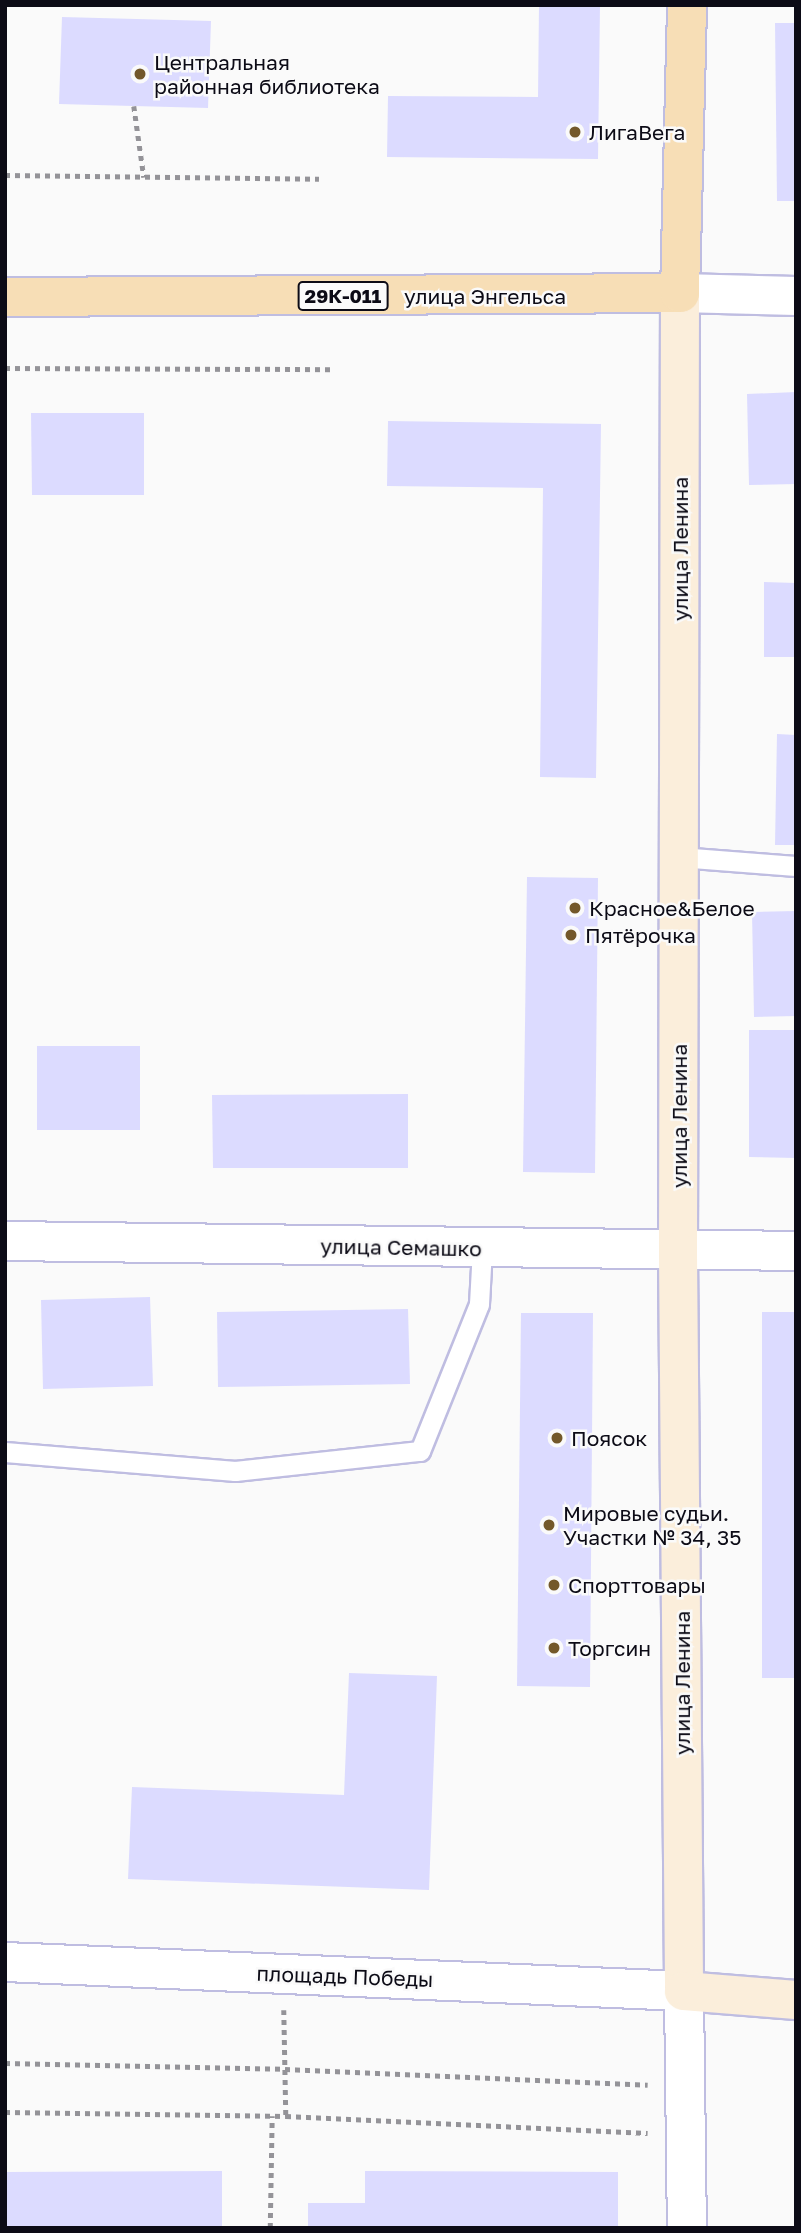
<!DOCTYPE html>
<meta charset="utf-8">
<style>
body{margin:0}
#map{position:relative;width:801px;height:2233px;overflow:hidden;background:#fafafa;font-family:"Golos Text",sans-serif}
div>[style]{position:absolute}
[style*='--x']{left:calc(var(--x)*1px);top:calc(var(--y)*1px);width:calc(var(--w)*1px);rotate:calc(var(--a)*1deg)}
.building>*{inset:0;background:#dcdbff}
.path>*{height:4.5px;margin-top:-2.25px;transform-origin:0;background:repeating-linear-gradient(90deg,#949398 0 5px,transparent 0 10px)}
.roads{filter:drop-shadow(2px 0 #bfbde1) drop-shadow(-2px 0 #bfbde1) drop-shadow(0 2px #bfbde1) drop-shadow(0 -2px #bfbde1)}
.lane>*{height:19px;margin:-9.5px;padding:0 9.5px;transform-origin:9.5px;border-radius:9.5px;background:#fff}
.street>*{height:38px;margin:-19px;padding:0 19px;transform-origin:19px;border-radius:19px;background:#fff}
.secondary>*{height:38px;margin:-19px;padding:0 19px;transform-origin:19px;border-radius:19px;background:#fbeedb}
.primary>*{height:38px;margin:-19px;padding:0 19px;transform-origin:19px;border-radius:19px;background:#f7deb6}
.dots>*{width:19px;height:19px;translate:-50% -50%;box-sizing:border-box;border:4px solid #fafafa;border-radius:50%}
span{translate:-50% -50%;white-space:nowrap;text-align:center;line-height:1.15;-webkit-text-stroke:5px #fafafa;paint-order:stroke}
.shield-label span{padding:2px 5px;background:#fafafa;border:2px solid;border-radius:5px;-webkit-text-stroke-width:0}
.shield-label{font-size:19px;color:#0c0b16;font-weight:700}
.poi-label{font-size:21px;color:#0c0b16}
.left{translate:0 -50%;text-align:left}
.street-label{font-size:21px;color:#0c0b16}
.frame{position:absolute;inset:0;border:7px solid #0c0b16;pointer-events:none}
</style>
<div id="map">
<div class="building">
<div style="clip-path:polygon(539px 5px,600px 5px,598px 159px,387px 157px,388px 96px,538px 97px)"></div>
<div style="clip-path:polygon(62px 17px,211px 21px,208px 108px,59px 104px)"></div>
<div style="clip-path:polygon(775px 23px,796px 23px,796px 201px,777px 201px)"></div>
<div style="clip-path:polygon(796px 392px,796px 484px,749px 485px,747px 394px)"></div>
<div style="clip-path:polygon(31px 413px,144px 413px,144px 495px,32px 495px)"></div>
<div style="clip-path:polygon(388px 421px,601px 424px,596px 778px,540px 777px,543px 488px,387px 486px)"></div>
<div style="clip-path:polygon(764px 582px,796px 583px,796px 657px,764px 657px)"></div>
<div style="clip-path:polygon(777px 734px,796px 735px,796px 845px,775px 845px)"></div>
<div style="clip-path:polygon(527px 877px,598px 878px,595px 1173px,523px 1172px)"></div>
<div style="clip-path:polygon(796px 911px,796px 1016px,754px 1017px,752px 912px)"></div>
<div style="clip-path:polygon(749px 1030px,796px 1030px,796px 1158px,749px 1157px)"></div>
<div style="clip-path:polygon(37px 1046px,140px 1046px,140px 1130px,37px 1130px)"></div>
<div style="clip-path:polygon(408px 1094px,408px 1168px,213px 1168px,212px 1095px)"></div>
<div style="clip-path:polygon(150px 1297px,153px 1386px,43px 1389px,41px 1300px)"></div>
<div style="clip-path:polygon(408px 1309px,410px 1384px,218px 1387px,217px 1312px)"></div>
<div style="clip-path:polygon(762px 1312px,796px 1312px,796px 1678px,762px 1678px)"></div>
<div style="clip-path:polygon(521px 1313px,593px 1313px,590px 1687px,517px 1686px)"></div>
<div style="clip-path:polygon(349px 1673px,437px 1676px,429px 1890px,128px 1879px,132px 1787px,344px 1795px)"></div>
<div style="clip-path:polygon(222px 2171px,222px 2228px,5px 2228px,5px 2172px)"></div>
<div style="clip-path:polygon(365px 2171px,618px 2172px,618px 2228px,308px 2228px,308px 2203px,365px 2203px)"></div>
</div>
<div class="path">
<div style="--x:134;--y:106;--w:72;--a:82"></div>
<div style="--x:5;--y:175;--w:314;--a:0.7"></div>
<div style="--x:5;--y:368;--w:326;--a:0.2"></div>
<div style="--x:284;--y:2010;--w:106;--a:88.9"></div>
<div style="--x:5;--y:2063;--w:280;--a:1.2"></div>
<div style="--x:285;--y:2069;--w:363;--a:2.5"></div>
<div style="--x:5;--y:2112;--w:281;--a:0.8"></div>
<div style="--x:286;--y:2116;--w:362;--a:2.7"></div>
<div style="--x:270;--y:2228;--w:112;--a:-89"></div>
</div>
<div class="roads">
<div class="lane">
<div style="--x:679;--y:857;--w:117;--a:4.4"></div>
<div style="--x:5;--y:1452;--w:231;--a:4.7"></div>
<div style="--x:235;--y:1471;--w:186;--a:-6.2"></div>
<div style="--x:420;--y:1451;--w:158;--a:-68.1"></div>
<div style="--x:479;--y:1304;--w:55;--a:-86.9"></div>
</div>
<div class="street">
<div style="--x:680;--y:293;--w:116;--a:1.5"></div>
<div style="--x:5;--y:1241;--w:791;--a:0.72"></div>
<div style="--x:5;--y:1962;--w:680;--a:2.45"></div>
<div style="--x:684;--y:1991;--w:237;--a:89.3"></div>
</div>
<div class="secondary">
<div style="--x:680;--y:293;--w:959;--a:90.12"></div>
<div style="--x:678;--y:1252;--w:739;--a:89.53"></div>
<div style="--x:684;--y:1991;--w:112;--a:4.6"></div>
</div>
<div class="primary">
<div style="--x:5;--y:297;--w:675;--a:-0.34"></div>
<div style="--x:680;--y:293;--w:288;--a:-88.6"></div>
</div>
</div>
<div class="dots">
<div style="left:140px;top:74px;background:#73582a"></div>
<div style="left:575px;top:132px;background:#73582a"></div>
<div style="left:575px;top:908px;background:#73582a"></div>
<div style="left:571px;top:935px;background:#73582a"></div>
<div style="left:557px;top:1438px;background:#73582a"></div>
<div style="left:549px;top:1525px;background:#73582a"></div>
<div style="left:554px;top:1585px;background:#73582a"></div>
<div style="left:554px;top:1648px;background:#73582a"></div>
</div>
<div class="shield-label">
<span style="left:343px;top:296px">29К-011</span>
</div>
<div class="poi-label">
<span class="left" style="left:154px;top:74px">Центральная<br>районная библиотека</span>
<span class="left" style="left:589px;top:132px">ЛигаВега</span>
<span class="left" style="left:589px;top:908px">Красное&amp;Белое</span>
<span class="left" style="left:585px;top:935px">Пятёрочка</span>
<span class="left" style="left:571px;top:1438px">Поясок</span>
<span class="left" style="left:563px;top:1525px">Мировые судьи.<br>Участки № 34, 35</span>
<span class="left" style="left:568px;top:1585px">Спорттовары</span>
<span class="left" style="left:568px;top:1648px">Торгсин</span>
</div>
<div class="street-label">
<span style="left:485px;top:296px">улица Энгельса</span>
<span style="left:680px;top:549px;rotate:-90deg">улица Ленина</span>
<span style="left:679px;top:1116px;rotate:-90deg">улица Ленина</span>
<span style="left:401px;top:1247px;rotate:1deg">улица Семашко</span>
<span style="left:682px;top:1683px;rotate:-90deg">улица Ленина</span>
<span style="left:345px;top:1976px;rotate:2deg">площадь Победы</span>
</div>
<div class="frame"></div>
</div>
